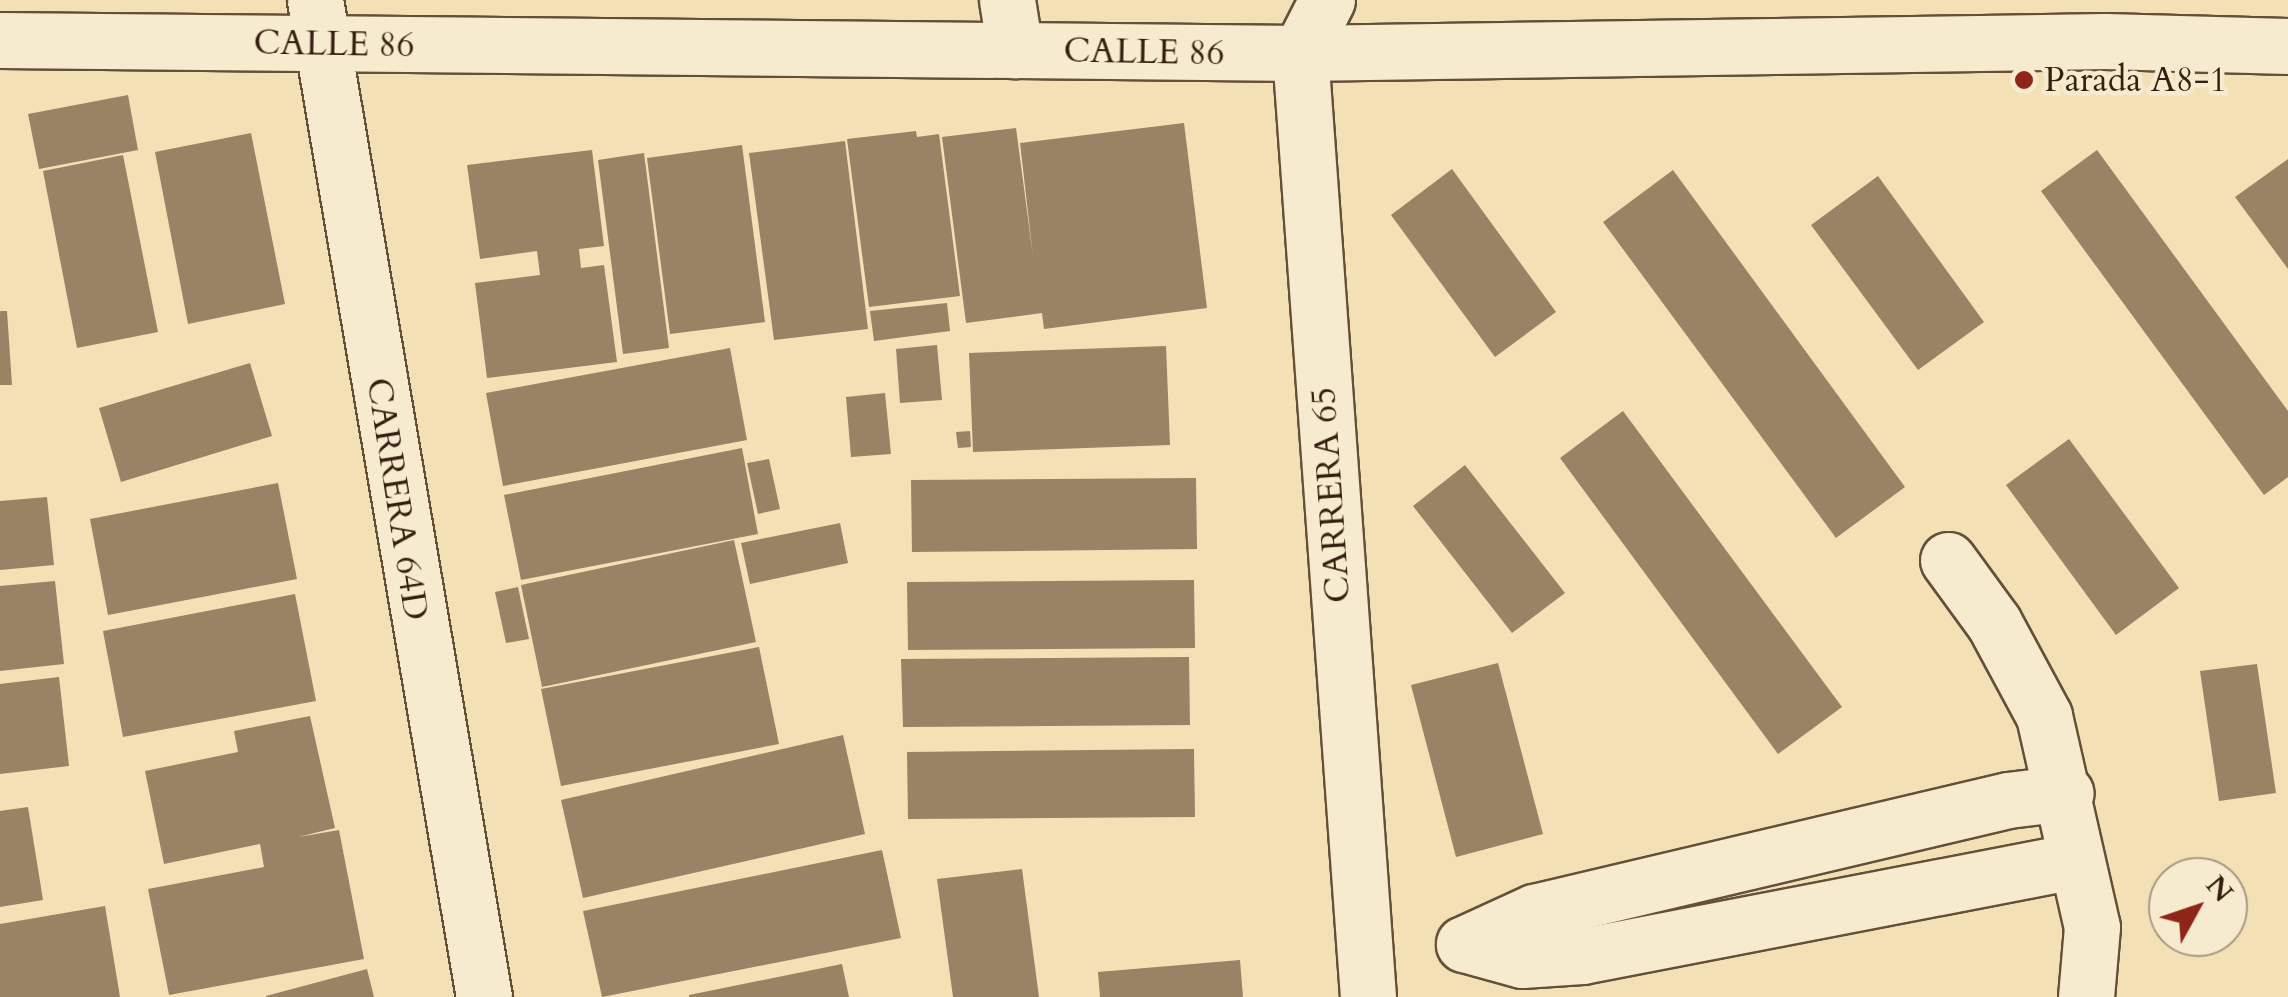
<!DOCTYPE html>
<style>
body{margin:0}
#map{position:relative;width:2288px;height:997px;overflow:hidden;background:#f3e0b5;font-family:Cardo,serif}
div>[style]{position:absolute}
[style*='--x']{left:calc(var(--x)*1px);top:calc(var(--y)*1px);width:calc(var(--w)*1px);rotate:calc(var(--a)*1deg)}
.building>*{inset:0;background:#988365}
.roads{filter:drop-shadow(2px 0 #644f38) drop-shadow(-2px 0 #644f38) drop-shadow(0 2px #644f38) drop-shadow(0 -2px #644f38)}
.minor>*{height:55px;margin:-27.5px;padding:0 27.5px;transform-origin:27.5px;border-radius:27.5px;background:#f7ebcf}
.dots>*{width:28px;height:28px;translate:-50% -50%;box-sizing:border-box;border:5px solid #f7ebcf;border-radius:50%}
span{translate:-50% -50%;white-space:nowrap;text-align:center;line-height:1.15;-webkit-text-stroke:9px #f7ebcf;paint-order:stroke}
.street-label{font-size:35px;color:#351f0f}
.poi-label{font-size:35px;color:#351f0f}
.left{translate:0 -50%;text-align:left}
.north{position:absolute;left:2148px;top:857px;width:100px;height:100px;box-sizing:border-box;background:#f7ebcf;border:2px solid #a99982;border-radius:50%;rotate:50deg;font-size:28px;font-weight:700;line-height:40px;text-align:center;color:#351f0f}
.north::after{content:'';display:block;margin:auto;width:35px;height:45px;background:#8f2418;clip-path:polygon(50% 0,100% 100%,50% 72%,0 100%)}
</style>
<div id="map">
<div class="building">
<div style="clip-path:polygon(128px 95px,138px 150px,39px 169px,28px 114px)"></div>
<div style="clip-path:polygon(1184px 123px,1207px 308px,1044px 329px,1042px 313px,966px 323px,942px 137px,1016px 128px,1033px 256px,1020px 143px)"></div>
<div style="clip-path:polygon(916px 131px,917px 137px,939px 134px,960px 296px,869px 307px,847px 139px)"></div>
<div style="clip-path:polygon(251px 133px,285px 304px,188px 324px,155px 152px)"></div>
<div style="clip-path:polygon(845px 141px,868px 329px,774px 340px,749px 153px)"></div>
<div style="clip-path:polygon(742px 145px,765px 322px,670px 334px,647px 158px)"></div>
<div style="clip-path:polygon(592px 150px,604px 246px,579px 249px,581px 268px,604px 265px,617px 362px,487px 378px,475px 283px,540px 275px,537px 251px,480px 259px,467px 165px)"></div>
<div style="clip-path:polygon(2097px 150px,2288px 411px,2288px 477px,2264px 495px,2041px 191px)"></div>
<div style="clip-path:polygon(644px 153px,669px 348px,623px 354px,598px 160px)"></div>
<div style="clip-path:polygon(123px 155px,158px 332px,77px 348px,43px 171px)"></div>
<div style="clip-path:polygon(2288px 159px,2288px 269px,2235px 197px)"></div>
<div style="clip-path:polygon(1452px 169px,1556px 312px,1495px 357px,1391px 215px)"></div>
<div style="clip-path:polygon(1673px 170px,1905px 487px,1836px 538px,1603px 222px)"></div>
<div style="clip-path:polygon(1878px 176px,1984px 322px,1918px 370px,1811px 225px)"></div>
<div style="clip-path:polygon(947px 303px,950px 331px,874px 341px,870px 311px)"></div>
<div style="clip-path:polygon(0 311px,7px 311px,12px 385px,0 385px)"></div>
<div style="clip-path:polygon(937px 345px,942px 400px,900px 403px,896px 349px)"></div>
<div style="clip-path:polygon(1166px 346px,1170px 445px,973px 452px,969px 353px)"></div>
<div style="clip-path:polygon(730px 348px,747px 440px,503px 486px,486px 393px)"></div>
<div style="clip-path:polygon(250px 363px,272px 436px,121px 482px,99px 408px)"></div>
<div style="clip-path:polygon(885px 393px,891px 454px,851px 457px,846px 397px)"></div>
<div style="clip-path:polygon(1623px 411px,1842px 707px,1778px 754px,1560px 458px)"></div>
<div style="clip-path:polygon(970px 431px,971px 447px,958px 448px,956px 432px)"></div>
<div style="clip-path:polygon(2069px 439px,2179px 588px,2116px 635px,2006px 485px)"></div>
<div style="clip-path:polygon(742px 448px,758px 534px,521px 580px,504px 495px)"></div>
<div style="clip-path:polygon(769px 459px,780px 509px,758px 514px,747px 463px)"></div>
<div style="clip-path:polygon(1465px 465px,1565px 593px,1512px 633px,1413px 506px)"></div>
<div style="clip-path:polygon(1196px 478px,1197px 549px,912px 552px,911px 480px)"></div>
<div style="clip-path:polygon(278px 483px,297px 579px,108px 615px,90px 519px)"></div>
<div style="clip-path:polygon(47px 497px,54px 565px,0 570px,0 501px)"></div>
<div style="clip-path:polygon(840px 523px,848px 563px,750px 584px,741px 543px)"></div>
<div style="clip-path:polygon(734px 540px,756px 642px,542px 687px,521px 585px)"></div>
<div style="clip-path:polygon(1194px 580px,1195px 648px,908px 650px,907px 582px)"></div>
<div style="clip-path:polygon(55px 581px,64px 664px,0 671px,0 586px)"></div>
<div style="clip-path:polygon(518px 587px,529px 639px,506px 643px,495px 592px)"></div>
<div style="clip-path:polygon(295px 594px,316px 701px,123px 737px,103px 631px)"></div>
<div style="clip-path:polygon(759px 647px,779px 744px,561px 786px,541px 689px)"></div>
<div style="clip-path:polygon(1189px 657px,1190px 725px,903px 727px,901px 659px)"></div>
<div style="clip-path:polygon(1498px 663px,1543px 834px,1456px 857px,1411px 685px)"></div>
<div style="clip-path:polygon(2257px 664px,2276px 793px,2219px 801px,2200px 671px)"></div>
<div style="clip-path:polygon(59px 677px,69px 766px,0 774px,0 684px)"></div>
<div style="clip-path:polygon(310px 716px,335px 828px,298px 837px,339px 830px,364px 959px,169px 995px,148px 889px,264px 867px,260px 844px,164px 864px,145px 771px,238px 752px,234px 731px)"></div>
<div style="clip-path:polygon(843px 735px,865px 834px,583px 898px,561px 800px)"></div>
<div style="clip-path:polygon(1194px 749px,1195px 817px,908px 819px,907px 752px)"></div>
<div style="clip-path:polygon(28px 807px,43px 900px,0 907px,0 811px)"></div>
<div style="clip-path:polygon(882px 850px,901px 938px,602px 997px,583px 911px)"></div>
<div style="clip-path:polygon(1022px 869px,1039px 997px,953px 997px,937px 879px)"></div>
<div style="clip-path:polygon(105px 906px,120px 997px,0 997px,0 924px)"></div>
<div style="clip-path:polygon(1240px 960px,1243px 997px,1100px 997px,1098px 972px)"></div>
<div style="clip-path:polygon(842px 964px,849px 997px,689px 997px,689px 995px)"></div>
<div style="clip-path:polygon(367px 969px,374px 997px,266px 997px,266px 996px)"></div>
</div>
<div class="roads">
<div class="minor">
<div style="--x:315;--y:0;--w:1011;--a:80.38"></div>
<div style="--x:1007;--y:0;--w:51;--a:80.9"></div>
<div style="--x:1327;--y:0;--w:59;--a:117"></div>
<div style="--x:1300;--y:53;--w:946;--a:85.88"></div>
<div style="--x:0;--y:40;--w:1300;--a:0.57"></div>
<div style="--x:1300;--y:53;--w:805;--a:-0.85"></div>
<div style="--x:2105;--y:41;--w:183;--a:1.6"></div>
<div style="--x:1948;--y:560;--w:78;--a:53.9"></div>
<div style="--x:1994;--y:623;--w:106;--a:61.7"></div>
<div style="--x:2044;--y:716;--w:216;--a:77.2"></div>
<div style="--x:2092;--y:927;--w:70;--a:94.9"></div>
<div style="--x:1464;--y:944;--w:77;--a:-24.6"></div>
<div style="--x:1534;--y:912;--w:487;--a:-13.3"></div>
<div style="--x:2008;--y:800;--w:58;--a:-6.9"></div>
<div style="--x:1464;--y:944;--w:60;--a:15.4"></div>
<div style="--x:1522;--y:960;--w:60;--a:-3.8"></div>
<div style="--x:1582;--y:956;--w:501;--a:-10.93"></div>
</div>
</div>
<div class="dots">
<div style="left:2024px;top:80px;background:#8f2418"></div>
</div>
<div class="street-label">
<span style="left:334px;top:44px;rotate:1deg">CALLE 86</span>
<span style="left:1144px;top:52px;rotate:1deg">CALLE 86</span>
<span style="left:1331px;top:495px;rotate:-94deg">CARRERA 65</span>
<span style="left:397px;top:499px;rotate:81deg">CARRERA 64D</span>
</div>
<div class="poi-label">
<span class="left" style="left:2044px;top:80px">Parada A8-1</span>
</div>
<div class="north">N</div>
</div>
